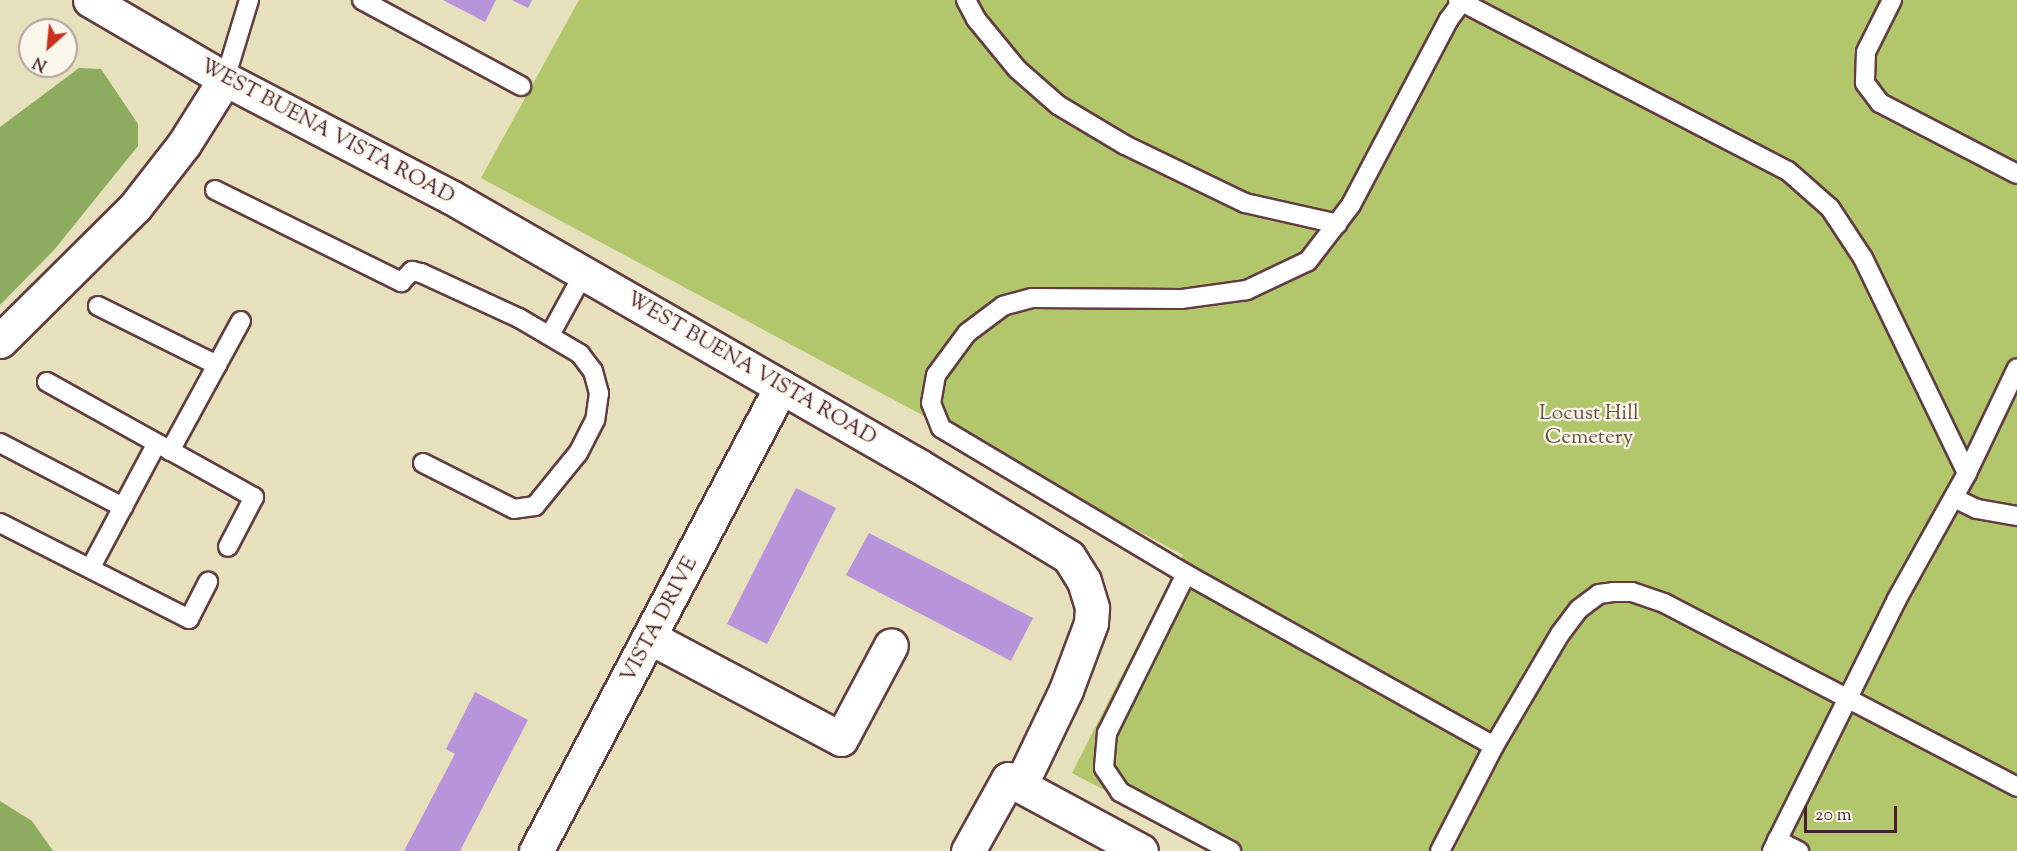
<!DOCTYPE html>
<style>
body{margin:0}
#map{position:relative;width:2017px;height:851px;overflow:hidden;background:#e7e0bc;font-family:"Sorts Mill Goudy",serif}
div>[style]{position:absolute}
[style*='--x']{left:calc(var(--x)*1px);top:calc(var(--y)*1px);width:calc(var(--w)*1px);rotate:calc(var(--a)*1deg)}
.green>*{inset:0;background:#b2c76b}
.forest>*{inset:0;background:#8dac5f}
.building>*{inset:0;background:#b894da}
.roads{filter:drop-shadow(2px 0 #623c41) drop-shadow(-2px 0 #623c41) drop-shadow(0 2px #623c41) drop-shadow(0 -2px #623c41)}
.lane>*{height:18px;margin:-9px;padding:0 9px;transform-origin:9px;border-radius:9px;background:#fff}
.street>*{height:33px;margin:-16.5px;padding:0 16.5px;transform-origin:16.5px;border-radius:16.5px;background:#fff}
span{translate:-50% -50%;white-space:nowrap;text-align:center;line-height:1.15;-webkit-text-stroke:4.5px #fbf7ec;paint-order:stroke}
.street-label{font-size:21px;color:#4a1f2b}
.park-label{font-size:21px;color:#69513e}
.north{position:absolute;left:18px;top:18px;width:60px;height:60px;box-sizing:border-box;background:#fbf7ec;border:2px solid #b4a19f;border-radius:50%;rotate:207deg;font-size:16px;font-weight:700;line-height:24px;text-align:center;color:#4a1f2b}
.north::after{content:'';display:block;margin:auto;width:21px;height:27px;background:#c8321e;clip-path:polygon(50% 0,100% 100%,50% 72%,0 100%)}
.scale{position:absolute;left:1804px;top:806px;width:93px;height:27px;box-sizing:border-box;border:3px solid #4a1f2b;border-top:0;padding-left:8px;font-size:18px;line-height:21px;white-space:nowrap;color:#4a1f2b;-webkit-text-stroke:4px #fbf7ec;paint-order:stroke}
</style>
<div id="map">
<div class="green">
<div style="clip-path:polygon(579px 0,2017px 0,2017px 851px,1220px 851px,1072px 773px,1183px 555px,481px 178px)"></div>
</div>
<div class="forest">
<div style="clip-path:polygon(79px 68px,101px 69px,138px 124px,138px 146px,54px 250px,0 305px,0 127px)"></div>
<div style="clip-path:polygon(0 801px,32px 821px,53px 851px,0 851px)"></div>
</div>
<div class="building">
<div style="clip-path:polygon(443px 0,496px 0,485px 22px)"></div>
<div style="clip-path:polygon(512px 0,532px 0,528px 8px)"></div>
<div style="clip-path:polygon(796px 488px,836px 508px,767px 644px,727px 624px)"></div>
<div style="clip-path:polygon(869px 533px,1033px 618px,1011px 661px,846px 575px)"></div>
<div style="clip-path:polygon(475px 692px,528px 720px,460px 851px,404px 851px,455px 754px,446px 749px)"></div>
</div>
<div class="roads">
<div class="lane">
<div style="--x:362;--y:0;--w:181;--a:28.4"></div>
<div style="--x:966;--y:0;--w:21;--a:62"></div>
<div style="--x:976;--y:19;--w:65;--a:50.6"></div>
<div style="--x:1017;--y:69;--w:55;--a:41.3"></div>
<div style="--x:1058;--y:105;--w:78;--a:30.8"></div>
<div style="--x:1125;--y:145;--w:133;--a:25.8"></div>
<div style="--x:1245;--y:203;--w:95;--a:12.7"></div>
<div style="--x:1458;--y:0;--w:372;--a:27.4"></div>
<div style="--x:1788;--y:171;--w:56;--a:41.4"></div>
<div style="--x:1830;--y:208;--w:60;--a:56.6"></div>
<div style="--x:1863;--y:258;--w:239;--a:64.2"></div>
<div style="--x:1463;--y:0;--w:24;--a:126"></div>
<div style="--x:1449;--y:19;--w:210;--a:117.8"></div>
<div style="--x:1351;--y:205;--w:71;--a:127.5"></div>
<div style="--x:1308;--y:261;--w:68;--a:154.6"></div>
<div style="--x:1247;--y:290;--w:67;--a:172.2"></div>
<div style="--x:1181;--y:299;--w:149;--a:-179.6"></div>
<div style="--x:1032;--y:298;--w:30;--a:165"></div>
<div style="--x:1003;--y:306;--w:45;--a:143.1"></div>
<div style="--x:967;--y:333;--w:52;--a:126.4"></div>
<div style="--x:936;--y:375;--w:28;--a:100"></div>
<div style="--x:931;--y:403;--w:27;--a:68"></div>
<div style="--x:941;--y:428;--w:285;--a:30.8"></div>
<div style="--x:1186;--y:574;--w:353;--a:29.2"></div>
<div style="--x:1892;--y:0;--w:58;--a:116.6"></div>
<div style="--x:1866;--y:52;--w:31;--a:92"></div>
<div style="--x:1865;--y:83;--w:25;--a:53"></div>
<div style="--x:1880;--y:103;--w:154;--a:27.4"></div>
<div style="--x:225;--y:79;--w:83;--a:-73.1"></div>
<div style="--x:215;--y:190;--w:208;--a:26.3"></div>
<div style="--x:401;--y:282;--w:16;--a:-45"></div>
<div style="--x:412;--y:271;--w:9;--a:13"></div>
<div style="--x:421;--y:273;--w:108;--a:24.7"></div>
<div style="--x:519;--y:318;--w:71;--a:30.5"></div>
<div style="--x:580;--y:354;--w:21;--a:53"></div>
<div style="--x:593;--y:371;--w:23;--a:75"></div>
<div style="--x:599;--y:393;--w:27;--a:98"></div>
<div style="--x:595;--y:420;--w:37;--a:117"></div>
<div style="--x:578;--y:453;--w:68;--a:129.1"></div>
<div style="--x:535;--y:506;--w:21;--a:172"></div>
<div style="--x:514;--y:509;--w:102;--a:-153.2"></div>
<div style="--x:98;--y:306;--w:133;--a:26.4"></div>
<div style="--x:550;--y:335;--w:71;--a:-61.3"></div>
<div style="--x:47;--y:382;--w:237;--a:29.1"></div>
<div style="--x:254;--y:497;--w:56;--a:117.5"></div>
<div style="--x:0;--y:443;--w:139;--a:27.5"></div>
<div style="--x:170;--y:451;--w:148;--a:-61.4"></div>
<div style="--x:1954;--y:498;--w:25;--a:26"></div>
<div style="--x:1977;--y:509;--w:41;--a:9.9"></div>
<div style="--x:0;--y:523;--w:212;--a:26.9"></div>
<div style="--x:189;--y:619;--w:42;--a:-62.8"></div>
<div style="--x:91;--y:567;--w:140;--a:-62"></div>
<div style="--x:1186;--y:574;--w:178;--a:116.4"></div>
<div style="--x:1107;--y:733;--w:35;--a:95"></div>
<div style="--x:1104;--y:768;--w:29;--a:56"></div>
<div style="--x:1120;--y:792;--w:126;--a:28"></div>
<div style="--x:1777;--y:840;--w:25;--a:27"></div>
<div style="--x:1440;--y:851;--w:118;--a:-62.8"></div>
<div style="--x:1494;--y:746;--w:130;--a:-59.5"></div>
<div style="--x:1560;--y:634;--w:31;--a:-53"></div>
<div style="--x:1579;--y:609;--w:25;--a:-37"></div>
<div style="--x:1599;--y:594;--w:14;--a:-8"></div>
<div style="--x:1613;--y:592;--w:19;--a:0"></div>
<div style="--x:1632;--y:592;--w:34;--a:19"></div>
<div style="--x:1664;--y:603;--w:398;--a:27.5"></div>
<div style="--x:1772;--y:851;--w:281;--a:-63.6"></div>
<div style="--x:1897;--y:599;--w:144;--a:-60.9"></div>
<div style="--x:1967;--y:473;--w:116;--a:-64.5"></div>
</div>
<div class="street">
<div style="--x:90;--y:0;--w:156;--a:30.3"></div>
<div style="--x:225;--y:79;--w:255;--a:27.6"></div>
<div style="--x:451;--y:197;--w:540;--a:29.89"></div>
<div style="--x:919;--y:466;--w:175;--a:31.2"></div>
<div style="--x:1069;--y:557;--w:28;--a:58"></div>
<div style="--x:1084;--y:581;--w:28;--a:73"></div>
<div style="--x:1092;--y:608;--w:15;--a:94"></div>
<div style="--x:1091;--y:623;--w:72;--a:110.5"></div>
<div style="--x:1066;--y:690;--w:106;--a:115.6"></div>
<div style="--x:0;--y:341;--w:190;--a:-44.8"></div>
<div style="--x:135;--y:207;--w:80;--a:-52.1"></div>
<div style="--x:184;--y:144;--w:77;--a:-57.8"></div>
<div style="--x:651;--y:638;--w:215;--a:28"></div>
<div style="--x:841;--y:739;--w:106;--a:-62"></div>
<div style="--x:536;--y:851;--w:525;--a:-62.17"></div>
<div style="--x:968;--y:851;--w:82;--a:-60.9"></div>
<div style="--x:1008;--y:779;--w:151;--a:28.4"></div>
</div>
</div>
<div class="street-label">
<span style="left:327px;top:132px;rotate:28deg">WEST BUENA VISTA ROAD</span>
<span style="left:751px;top:369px;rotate:30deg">WEST BUENA VISTA ROAD</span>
<span style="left:660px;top:620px;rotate:-62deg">VISTA DRIVE</span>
</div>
<div class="park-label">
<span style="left:1589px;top:426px">Locust Hill<br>Cemetery</span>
</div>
<div class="north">N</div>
<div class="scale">20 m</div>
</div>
